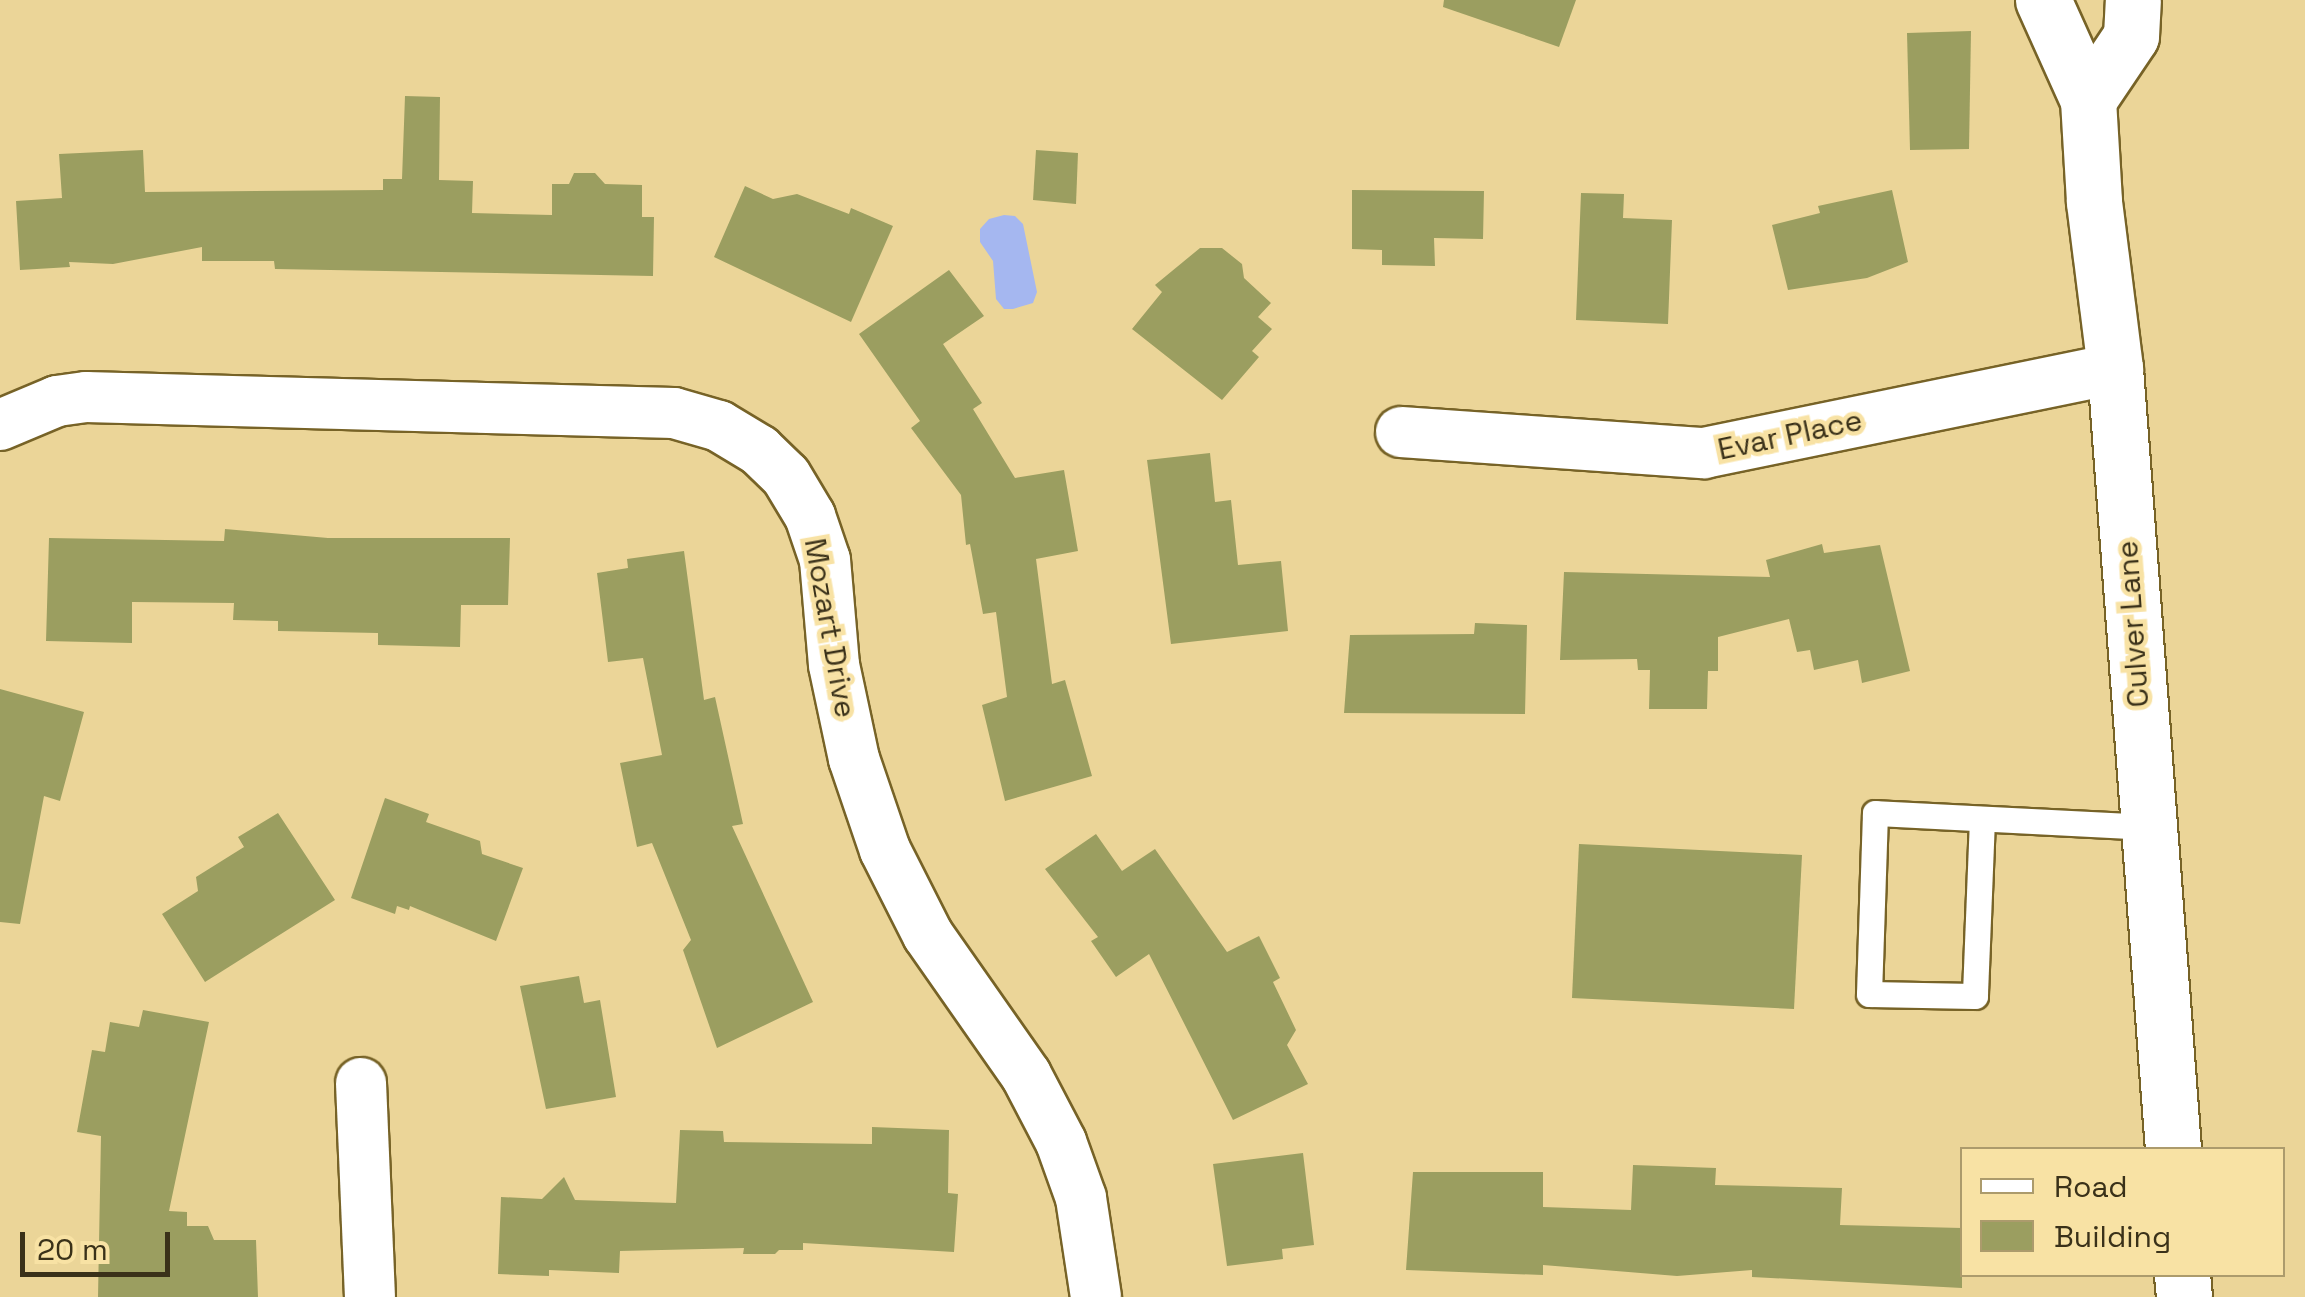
<!DOCTYPE html>
<style>
body{margin:0}
#map{position:relative;width:2305px;height:1297px;overflow:hidden;background:#ebd598;font-family:"Space Grotesk",sans-serif}
div>[style]{position:absolute}
[style*='--x']{left:calc(var(--x)*1px);top:calc(var(--y)*1px);width:calc(var(--w)*1px);rotate:calc(var(--a)*1deg)}
.water>*{inset:0;background:#a5b7f0}
.building>*{inset:0;background:#9b9e60}
.roads{filter:drop-shadow(2px 0 #776327) drop-shadow(-2px 0 #776327) drop-shadow(0 2px #776327) drop-shadow(0 -2px #776327)}
.service>*{height:25px;margin:-12.5px;padding:0 12.5px;transform-origin:12.5px;border-radius:12.5px;background:#fff}
.minor>*{height:50px;margin:-25px;padding:0 25px;transform-origin:25px;border-radius:25px;background:#fff}
.tertiary>*{height:55px;margin:-27.5px;padding:0 27.5px;transform-origin:27.5px;border-radius:27.5px;background:#fff}
span{translate:-50% -50%;white-space:nowrap;text-align:center;line-height:1.15;-webkit-text-stroke:9px #f8e2a4;paint-order:stroke}
.street-label{font-size:30px;color:#3a3119}
.legend{position:absolute;left:1960px;top:1147px;width:325px;height:130px;box-sizing:border-box;background:#f8e2a4;border:2px solid #ac9b6c;margin:0;padding:12px 18px;list-style:none;font-size:30px;color:#3a3119}
.legend li{display:flex;align-items:center;gap:20px;height:50px}
.legend b{width:50px;border:2px solid #ac9b6c}
.scale{position:absolute;left:20px;top:1232px;width:150px;height:45px;box-sizing:border-box;border:5px solid #3a3119;border-top:0;padding-left:12px;font-size:30px;line-height:35px;white-space:nowrap;color:#3a3119;-webkit-text-stroke:8px #f8e2a4;paint-order:stroke}
</style>
<div id="map">
<div class="water">
<div style="clip-path:polygon(1004px 215px,1015px 216px,1023px 224px,1037px 292px,1033px 303px,1013px 309px,1004px 309px,996px 299px,993px 261px,980px 242px,980px 229px,989px 219px)"></div>
</div>
<div class="building">
<div style="clip-path:polygon(1444px 0,1576px 0,1559px 47px,1443px 7px)"></div>
<div style="clip-path:polygon(1971px 31px,1969px 149px,1910px 150px,1907px 33px)"></div>
<div style="clip-path:polygon(405px 96px,440px 97px,439px 180px,473px 181px,472px 213px,552px 215px,552px 184px,569px 184px,574px 173px,595px 173px,605px 184px,642px 185px,642px 217px,654px 217px,653px 276px,275px 269px,274px 261px,202px 261px,202px 247px,113px 264px,69px 262px,70px 267px,20px 270px,16px 201px,62px 198px,59px 154px,143px 150px,145px 192px,383px 190px,383px 179px,402px 179px)"></div>
<div style="clip-path:polygon(1036px 150px,1078px 153px,1076px 204px,1033px 200px)"></div>
<div style="clip-path:polygon(745px 186px,773px 199px,797px 194px,849px 214px,851px 208px,893px 226px,851px 322px,714px 257px)"></div>
<div style="clip-path:polygon(1352px 190px,1484px 191px,1483px 239px,1434px 238px,1435px 266px,1382px 265px,1382px 250px,1352px 249px)"></div>
<div style="clip-path:polygon(1892px 190px,1908px 262px,1867px 278px,1788px 290px,1772px 225px,1820px 213px,1818px 206px)"></div>
<div style="clip-path:polygon(1581px 193px,1624px 194px,1623px 218px,1672px 220px,1668px 324px,1576px 320px)"></div>
<div style="clip-path:polygon(1200px 248px,1222px 248px,1242px 264px,1244px 278px,1271px 303px,1258px 317px,1272px 329px,1252px 351px,1259px 357px,1222px 400px,1132px 329px,1162px 292px,1155px 285px)"></div>
<div style="clip-path:polygon(949px 270px,984px 316px,943px 344px,982px 403px,973px 409px,1015px 478px,1064px 470px,1078px 551px,1036px 559px,1052px 684px,1065px 680px,1092px 776px,1005px 801px,982px 705px,1007px 697px,996px 612px,983px 614px,970px 544px,966px 545px,961px 495px,911px 428px,920px 421px,859px 334px)"></div>
<div style="clip-path:polygon(1210px 453px,1215px 502px,1231px 500px,1238px 565px,1281px 561px,1288px 631px,1171px 644px,1147px 460px)"></div>
<div style="clip-path:polygon(225px 529px,328px 538px,510px 538px,508px 605px,461px 605px,460px 647px,378px 645px,378px 633px,278px 631px,278px 621px,233px 620px,234px 603px,132px 602px,132px 643px,46px 641px,49px 538px,224px 541px)"></div>
<div style="clip-path:polygon(1822px 544px,1824px 553px,1880px 545px,1910px 671px,1862px 683px,1858px 660px,1814px 670px,1810px 650px,1797px 652px,1789px 619px,1718px 637px,1718px 671px,1708px 671px,1707px 709px,1649px 709px,1650px 670px,1638px 670px,1637px 659px,1560px 660px,1564px 572px,1770px 577px,1766px 560px)"></div>
<div style="clip-path:polygon(684px 551px,704px 700px,715px 697px,743px 824px,732px 826px,813px 1002px,717px 1048px,683px 950px,691px 940px,652px 843px,637px 847px,620px 763px,662px 755px,643px 658px,608px 662px,597px 573px,628px 568px,627px 559px)"></div>
<div style="clip-path:polygon(1475px 623px,1527px 625px,1525px 714px,1344px 713px,1350px 635px,1474px 634px)"></div>
<div style="clip-path:polygon(0 689px,84px 712px,60px 801px,44px 796px,20px 924px,0 922px)"></div>
<div style="clip-path:polygon(385px 798px,429px 814px,426px 822px,480px 841px,482px 854px,523px 868px,496px 941px,410px 906px,409px 910px,397px 906px,395px 914px,351px 898px)"></div>
<div style="clip-path:polygon(278px 813px,335px 900px,205px 982px,162px 914px,198px 891px,196px 877px,244px 847px,238px 837px)"></div>
<div style="clip-path:polygon(1096px 834px,1122px 871px,1155px 849px,1227px 952px,1259px 936px,1280px 978px,1273px 982px,1296px 1030px,1287px 1045px,1308px 1084px,1233px 1120px,1149px 954px,1116px 977px,1091px 941px,1098px 937px,1045px 869px)"></div>
<div style="clip-path:polygon(1579px 844px,1802px 855px,1794px 1009px,1572px 998px)"></div>
<div style="clip-path:polygon(579px 976px,584px 1003px,600px 1000px,616px 1097px,546px 1109px,520px 986px)"></div>
<div style="clip-path:polygon(143px 1010px,209px 1022px,169px 1211px,187px 1212px,187px 1226px,208px 1226px,214px 1240px,256px 1240px,258px 1297px,98px 1297px,101px 1136px,77px 1132px,92px 1050px,105px 1052px,110px 1022px,139px 1027px)"></div>
<div style="clip-path:polygon(872px 1127px,949px 1130px,948px 1193px,958px 1194px,954px 1252px,803px 1243px,803px 1250px,779px 1250px,775px 1254px,743px 1254px,744px 1248px,620px 1251px,619px 1273px,549px 1270px,549px 1276px,498px 1274px,501px 1197px,542px 1199px,564px 1177px,575px 1200px,676px 1203px,680px 1130px,723px 1131px,724px 1142px,872px 1144px)"></div>
<div style="clip-path:polygon(1303px 1153px,1314px 1245px,1282px 1249px,1283px 1259px,1227px 1266px,1213px 1164px)"></div>
<div style="clip-path:polygon(1633px 1165px,1716px 1168px,1715px 1185px,1842px 1188px,1840px 1225px,1962px 1228px,1962px 1288px,1752px 1277px,1752px 1270px,1677px 1276px,1543px 1265px,1543px 1275px,1406px 1270px,1413px 1172px,1543px 1172px,1543px 1207px,1631px 1210px)"></div>
</div>
<div class="roads">
<div class="service">
<div style="--x:1982;--y:819;--w:177;--a:92.3"></div>
<div style="--x:1975;--y:996;--w:106;--a:-178.9"></div>
<div style="--x:1869;--y:994;--w:181;--a:-88.1"></div>
<div style="--x:1875;--y:813;--w:272;--a:2.9"></div>
</div>
<div class="minor">
<div style="--x:0;--y:425;--w:62;--a:-22.8"></div>
<div style="--x:57;--y:401;--w:29;--a:-8"></div>
<div style="--x:86;--y:397;--w:588;--a:1.56"></div>
<div style="--x:674;--y:413;--w:47;--a:16.1"></div>
<div style="--x:719;--y:426;--w:47;--a:31"></div>
<div style="--x:759;--y:450;--w:37;--a:44"></div>
<div style="--x:786;--y:476;--w:47;--a:59"></div>
<div style="--x:810;--y:516;--w:46;--a:71.2"></div>
<div style="--x:825;--y:560;--w:105;--a:85.1"></div>
<div style="--x:834;--y:665;--w:96;--a:78"></div>
<div style="--x:854;--y:759;--w:96;--a:71.2"></div>
<div style="--x:885;--y:850;--w:95;--a:63.2"></div>
<div style="--x:928;--y:935;--w:171;--a:55"></div>
<div style="--x:1026;--y:1075;--w:76;--a:62.4"></div>
<div style="--x:1061;--y:1142;--w:59;--a:70.3"></div>
<div style="--x:1081;--y:1198;--w:100;--a:81.4"></div>
<div style="--x:1401;--y:432;--w:304;--a:4"></div>
<div style="--x:1704;--y:453;--w:419;--a:-11.6"></div>
<div style="--x:361;--y:1083;--w:214;--a:87.6"></div>
</div>
<div class="tertiary">
<div style="--x:2043;--y:0;--w:110;--a:65.8"></div>
<div style="--x:2088;--y:100;--w:102;--a:86.6"></div>
<div style="--x:2094;--y:202;--w:168;--a:82.8"></div>
<div style="--x:2115;--y:369;--w:783;--a:85.75"></div>
<div style="--x:2088;--y:100;--w:77;--a:-56.1"></div>
<div style="--x:2131;--y:36;--w:36;--a:-87"></div>
<div style="--x:2182;--y:1274;--w:23;--a:85"></div>
</div>
</div>
<div class="street-label">
<span style="left:1790px;top:435px;rotate:-12deg">Evar Place</span>
<span style="left:2133px;top:624px;rotate:-94deg">Culver Lane</span>
<span style="left:830px;top:628px;rotate:80deg">Mozart Drive</span>
</div>
<ul class="legend">
<li><b style="height:12px;background:#fff"></b>Road</li>
<li><b style="height:28px;background:#9b9e60"></b>Building</li>
</ul>
<div class="scale">20 m</div>
</div>
